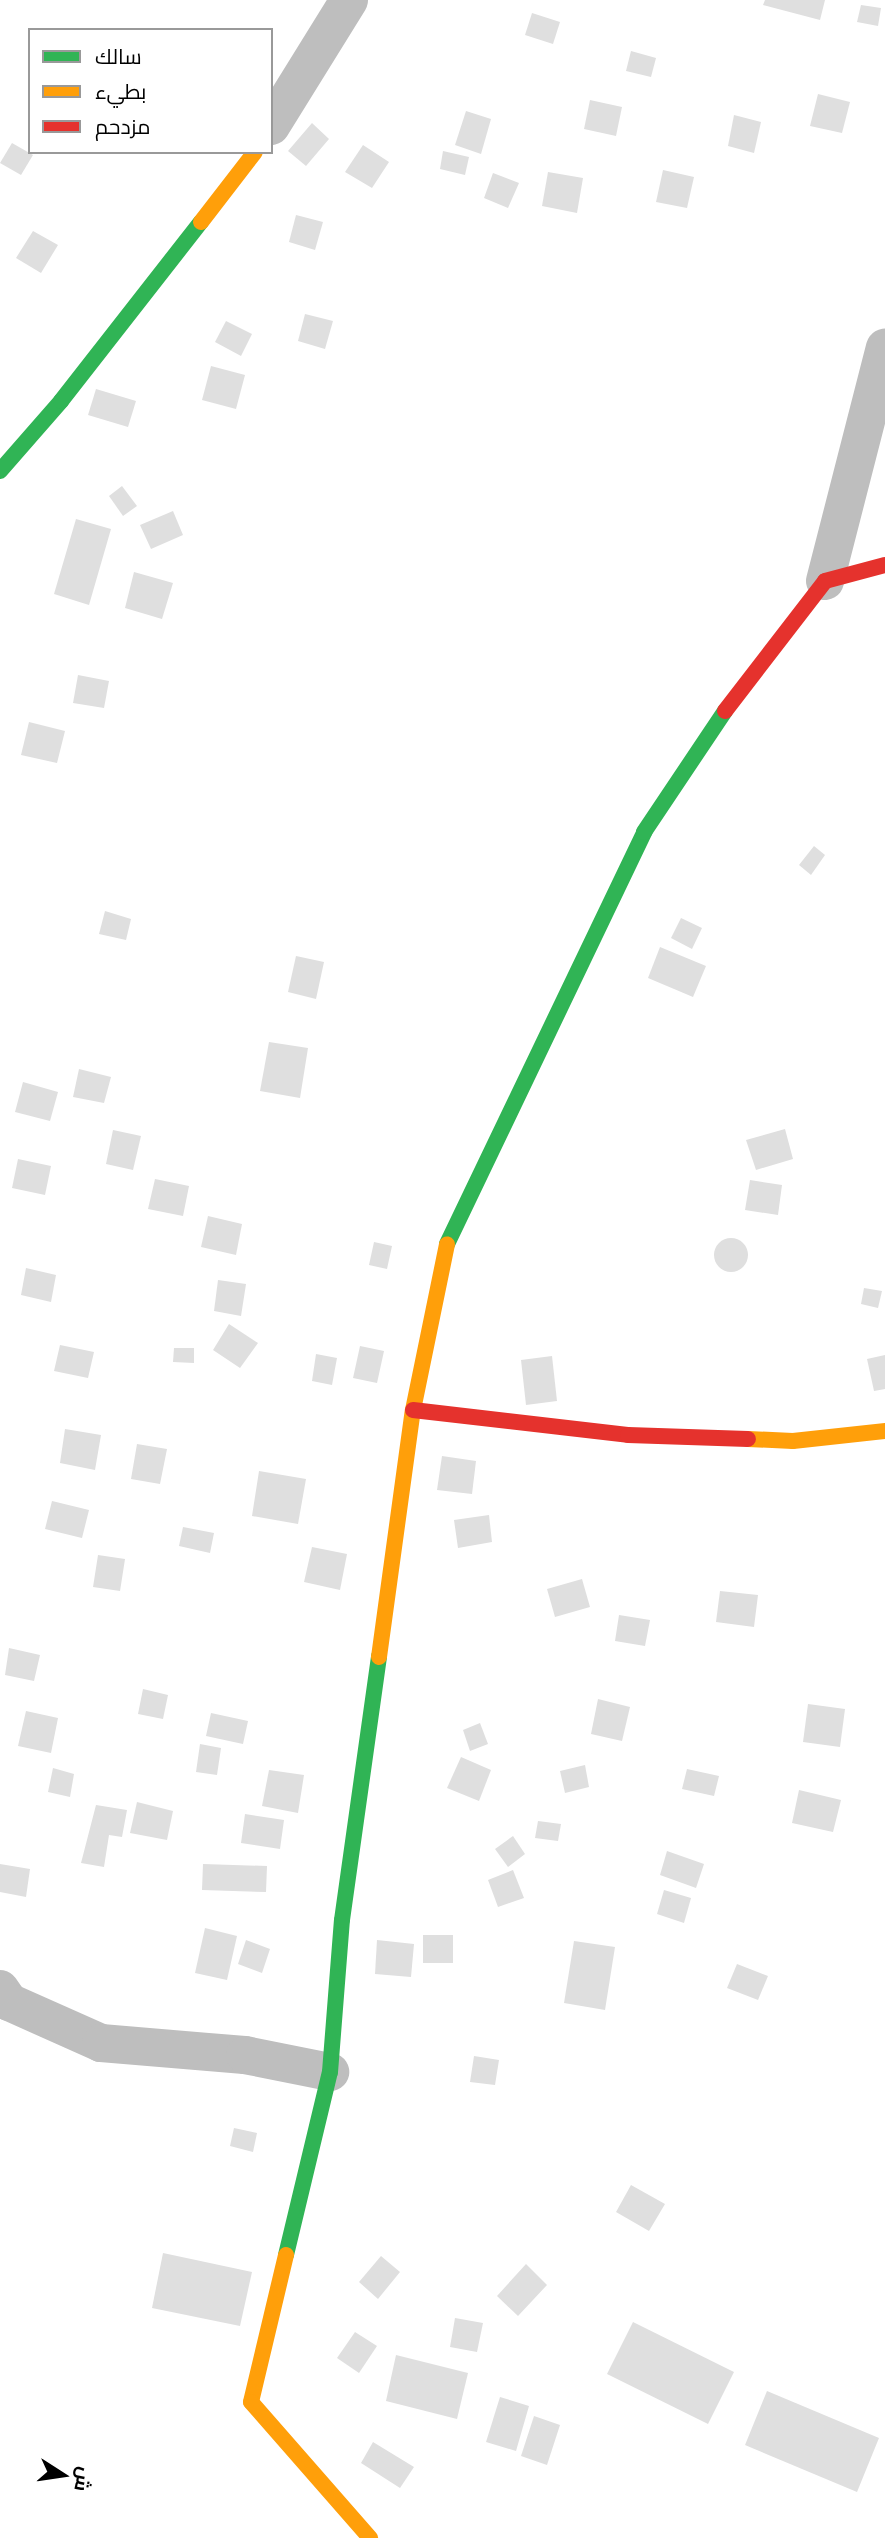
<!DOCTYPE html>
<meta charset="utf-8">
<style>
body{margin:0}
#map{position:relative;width:885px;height:2538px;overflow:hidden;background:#fff;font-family:Lato,Cairo,sans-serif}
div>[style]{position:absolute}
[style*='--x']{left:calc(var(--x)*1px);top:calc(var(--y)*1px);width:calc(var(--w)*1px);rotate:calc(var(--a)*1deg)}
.building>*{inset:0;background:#dfdfdf}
.round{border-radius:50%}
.street>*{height:38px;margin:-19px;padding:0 19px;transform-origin:19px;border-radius:19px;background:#bebebe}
.fast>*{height:16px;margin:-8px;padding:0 8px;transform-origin:8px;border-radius:8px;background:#30b455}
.slow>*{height:16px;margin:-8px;padding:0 8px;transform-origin:8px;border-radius:8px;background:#ff9f0a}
.jam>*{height:16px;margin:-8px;padding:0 8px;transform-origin:8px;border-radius:8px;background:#e5322d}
span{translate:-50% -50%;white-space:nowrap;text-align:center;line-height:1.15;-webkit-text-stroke:5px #fff;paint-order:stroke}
.legend{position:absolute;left:28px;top:28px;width:245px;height:126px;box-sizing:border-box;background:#fff;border:2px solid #999;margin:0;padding:9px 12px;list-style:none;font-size:21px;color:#000}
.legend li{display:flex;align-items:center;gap:14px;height:35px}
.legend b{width:35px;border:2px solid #999}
.north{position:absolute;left:28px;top:2440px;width:70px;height:70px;-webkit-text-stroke:5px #fff;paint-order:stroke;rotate:102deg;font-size:19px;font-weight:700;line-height:28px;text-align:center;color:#000}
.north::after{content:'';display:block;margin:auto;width:24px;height:32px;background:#000;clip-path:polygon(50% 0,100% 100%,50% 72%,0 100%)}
</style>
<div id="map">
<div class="building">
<div style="clip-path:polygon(765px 0,825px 0,820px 20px,763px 5px)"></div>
<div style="clip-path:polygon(861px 5px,881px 8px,878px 26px,857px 22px)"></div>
<div style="clip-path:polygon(532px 13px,560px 22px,553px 44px,525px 35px)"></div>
<div style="clip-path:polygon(631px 51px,656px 58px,651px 77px,626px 71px)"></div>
<div style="clip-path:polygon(818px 94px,850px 102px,842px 133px,810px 126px)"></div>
<div style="clip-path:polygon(590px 100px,622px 107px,616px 136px,584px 129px)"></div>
<div style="clip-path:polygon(466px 111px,491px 119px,481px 154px,455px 145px)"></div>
<div style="clip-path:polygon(734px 115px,761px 122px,754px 153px,728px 146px)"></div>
<div style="clip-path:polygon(312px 123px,329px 139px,306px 166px,288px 151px)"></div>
<div style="clip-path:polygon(12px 143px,33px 155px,21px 175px,0 163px)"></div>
<div style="clip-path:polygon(363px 145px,389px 162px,372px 188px,345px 172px)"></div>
<div style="clip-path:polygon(443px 151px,469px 157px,465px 175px,440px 169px)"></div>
<div style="clip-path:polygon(663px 170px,694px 177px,687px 208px,656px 202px)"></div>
<div style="clip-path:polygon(548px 172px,583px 178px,577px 213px,542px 206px)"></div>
<div style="clip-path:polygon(493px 173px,519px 183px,508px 208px,484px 198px)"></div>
<div style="clip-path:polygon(296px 215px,323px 222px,315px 250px,289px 242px)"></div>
<div style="clip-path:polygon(33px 231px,58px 245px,41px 273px,16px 258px)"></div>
<div style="clip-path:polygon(305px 314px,333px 321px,325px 349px,298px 341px)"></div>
<div style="clip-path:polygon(226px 321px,252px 334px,241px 356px,215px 342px)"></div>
<div style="clip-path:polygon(211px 366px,245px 375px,236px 409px,202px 400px)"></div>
<div style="clip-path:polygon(96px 389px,136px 401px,128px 427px,88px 415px)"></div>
<div style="clip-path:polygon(122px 486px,137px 506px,123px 516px,109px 496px)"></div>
<div style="clip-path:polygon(173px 511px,183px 535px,151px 549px,140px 525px)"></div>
<div style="clip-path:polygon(76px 519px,111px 529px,89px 605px,54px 594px)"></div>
<div style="clip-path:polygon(134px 572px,173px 583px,162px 619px,125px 608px)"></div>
<div style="clip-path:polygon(78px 675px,109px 681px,104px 708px,73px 703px)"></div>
<div style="clip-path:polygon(29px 722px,65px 731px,57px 763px,21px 755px)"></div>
<div style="clip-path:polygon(814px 846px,825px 855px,811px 875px,799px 865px)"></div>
<div style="clip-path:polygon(105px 911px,131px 919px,126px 940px,99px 934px)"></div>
<div style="clip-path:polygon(681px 918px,702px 928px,692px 949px,671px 938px)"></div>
<div style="clip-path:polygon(660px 947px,706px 966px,693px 997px,648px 978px)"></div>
<div style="clip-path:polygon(296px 956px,324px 962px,316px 999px,288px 992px)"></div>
<div style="clip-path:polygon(269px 1042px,308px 1048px,300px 1098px,260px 1091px)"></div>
<div style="clip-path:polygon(79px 1069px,111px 1077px,104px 1103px,73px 1097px)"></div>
<div style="clip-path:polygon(23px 1082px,58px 1092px,50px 1121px,15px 1112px)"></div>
<div style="clip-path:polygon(785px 1129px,793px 1159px,756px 1170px,746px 1140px)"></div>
<div style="clip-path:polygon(113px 1130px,141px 1136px,133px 1170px,106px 1164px)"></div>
<div style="clip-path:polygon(18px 1159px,51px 1166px,45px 1195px,12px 1188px)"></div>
<div style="clip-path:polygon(155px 1179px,189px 1186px,183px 1216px,148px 1209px)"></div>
<div style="clip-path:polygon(750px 1180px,782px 1185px,778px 1215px,745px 1210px)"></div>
<div style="clip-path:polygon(208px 1216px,242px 1224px,236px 1255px,201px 1247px)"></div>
<div class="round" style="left:714px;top:1238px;width:34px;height:34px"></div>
<div style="clip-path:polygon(374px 1242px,392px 1246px,387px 1269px,369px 1265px)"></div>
<div style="clip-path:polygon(26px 1268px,56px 1275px,51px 1302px,21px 1295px)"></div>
<div style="clip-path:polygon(218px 1280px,246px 1284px,241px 1316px,214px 1311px)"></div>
<div style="clip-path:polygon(864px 1288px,882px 1291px,878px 1308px,861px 1304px)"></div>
<div style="clip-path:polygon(229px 1324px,258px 1343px,240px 1368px,213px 1350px)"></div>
<div style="clip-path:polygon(60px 1345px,94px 1352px,88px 1378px,54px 1371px)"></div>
<div style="clip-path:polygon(360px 1346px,384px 1351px,377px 1383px,353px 1378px)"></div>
<div style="clip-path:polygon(174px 1348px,194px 1348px,194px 1363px,173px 1362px)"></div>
<div style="clip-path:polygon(316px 1354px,337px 1358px,332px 1385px,312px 1381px)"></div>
<div style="clip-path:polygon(885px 1355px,885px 1389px,874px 1391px,867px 1359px)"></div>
<div style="clip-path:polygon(552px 1356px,557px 1401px,526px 1405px,521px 1360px)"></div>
<div style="clip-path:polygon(65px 1429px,101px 1435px,95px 1470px,60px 1463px)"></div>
<div style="clip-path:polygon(137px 1444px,167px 1449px,160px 1484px,131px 1479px)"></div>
<div style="clip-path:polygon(442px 1456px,476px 1461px,472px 1494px,437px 1490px)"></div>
<div style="clip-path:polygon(259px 1471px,306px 1479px,298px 1524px,252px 1516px)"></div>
<div style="clip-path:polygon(52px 1501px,89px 1510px,82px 1538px,45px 1529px)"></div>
<div style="clip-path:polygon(489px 1515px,492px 1542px,458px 1548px,454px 1520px)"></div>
<div style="clip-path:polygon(183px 1527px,214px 1533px,210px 1553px,179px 1546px)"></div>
<div style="clip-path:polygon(312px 1547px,347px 1554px,340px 1590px,304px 1582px)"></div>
<div style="clip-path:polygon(98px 1555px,125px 1559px,120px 1591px,93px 1587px)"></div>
<div style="clip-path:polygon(582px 1579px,590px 1607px,555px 1617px,547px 1589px)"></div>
<div style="clip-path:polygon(720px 1591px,758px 1595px,754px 1627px,716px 1622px)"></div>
<div style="clip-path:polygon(619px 1615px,650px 1620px,645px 1646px,615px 1641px)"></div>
<div style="clip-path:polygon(9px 1648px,40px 1655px,34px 1681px,5px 1675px)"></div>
<div style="clip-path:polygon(143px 1689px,168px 1695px,163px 1719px,138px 1714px)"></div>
<div style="clip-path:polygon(598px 1699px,630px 1707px,622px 1741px,591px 1734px)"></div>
<div style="clip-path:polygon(808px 1704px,845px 1709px,840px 1747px,803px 1742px)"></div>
<div style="clip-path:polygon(26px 1711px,58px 1718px,51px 1753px,18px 1746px)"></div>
<div style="clip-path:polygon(211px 1713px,248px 1721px,243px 1744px,206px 1736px)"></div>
<div style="clip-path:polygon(480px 1723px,488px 1744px,470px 1751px,463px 1730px)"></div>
<div style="clip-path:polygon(200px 1744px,221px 1748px,217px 1775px,196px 1772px)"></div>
<div style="clip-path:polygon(461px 1757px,491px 1770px,479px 1801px,447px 1788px)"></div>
<div style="clip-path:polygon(585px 1765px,589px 1787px,565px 1793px,560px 1771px)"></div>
<div style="clip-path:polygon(53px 1768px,74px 1774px,70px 1797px,48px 1792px)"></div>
<div style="clip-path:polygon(687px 1769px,719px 1776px,714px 1796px,682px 1789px)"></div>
<div style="clip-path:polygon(269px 1770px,304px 1775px,298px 1813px,262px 1806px)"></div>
<div style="clip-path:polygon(799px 1790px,841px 1800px,833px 1832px,792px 1823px)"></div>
<div style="clip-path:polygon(137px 1802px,173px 1811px,167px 1840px,130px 1833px)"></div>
<div style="clip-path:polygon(96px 1805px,127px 1810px,122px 1837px,109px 1835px,104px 1867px,81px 1863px)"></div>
<div style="clip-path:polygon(245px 1814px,284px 1820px,280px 1849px,241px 1843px)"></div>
<div style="clip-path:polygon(538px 1821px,561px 1824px,558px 1841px,535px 1838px)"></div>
<div style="clip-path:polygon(513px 1836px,525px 1854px,508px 1867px,495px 1849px)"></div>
<div style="clip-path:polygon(667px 1851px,704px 1864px,696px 1888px,660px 1875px)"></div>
<div style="clip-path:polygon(0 1864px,30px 1869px,26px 1897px,0 1892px)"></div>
<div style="clip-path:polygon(203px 1864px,267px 1866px,266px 1892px,202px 1890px)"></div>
<div style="clip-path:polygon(513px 1870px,524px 1898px,498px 1907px,488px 1880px)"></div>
<div style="clip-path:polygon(664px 1890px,691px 1898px,684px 1923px,657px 1914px)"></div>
<div style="clip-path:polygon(205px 1928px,237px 1936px,227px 1980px,195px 1973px)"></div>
<div style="clip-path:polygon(423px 1935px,453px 1935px,453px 1963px,423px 1963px)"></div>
<div style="clip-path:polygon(246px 1940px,270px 1949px,262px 1973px,238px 1964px)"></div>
<div style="clip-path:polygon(377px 1940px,414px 1944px,411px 1977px,375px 1974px)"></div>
<div style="clip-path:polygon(574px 1941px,615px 1947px,605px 2010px,564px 2003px)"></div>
<div style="clip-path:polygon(737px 1964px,768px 1976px,758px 2000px,727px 1988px)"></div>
<div style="clip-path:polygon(474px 2056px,499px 2060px,495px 2085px,470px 2082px)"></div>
<div style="clip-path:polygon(234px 2128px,257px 2133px,253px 2152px,230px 2146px)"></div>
<div style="clip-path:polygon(631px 2185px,665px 2204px,649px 2231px,616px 2212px)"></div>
<div style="clip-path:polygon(163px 2253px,252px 2272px,240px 2326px,152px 2308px)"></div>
<div style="clip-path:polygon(381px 2256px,400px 2272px,378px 2299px,359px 2282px)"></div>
<div style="clip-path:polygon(526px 2264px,547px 2285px,518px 2316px,497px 2296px)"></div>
<div style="clip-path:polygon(455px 2318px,483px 2323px,477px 2352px,450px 2347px)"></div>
<div style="clip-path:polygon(633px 2322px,734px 2372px,708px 2424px,607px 2374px)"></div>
<div style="clip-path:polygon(355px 2332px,377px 2346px,359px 2373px,337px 2358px)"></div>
<div style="clip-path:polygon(396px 2355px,468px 2373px,457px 2419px,386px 2401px)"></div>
<div style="clip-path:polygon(767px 2391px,879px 2438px,857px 2492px,745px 2445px)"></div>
<div style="clip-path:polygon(500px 2397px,529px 2406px,516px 2451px,486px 2442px)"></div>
<div style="clip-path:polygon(534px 2416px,560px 2425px,547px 2465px,521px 2456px)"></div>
<div style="clip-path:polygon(373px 2442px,414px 2467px,400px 2488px,361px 2463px)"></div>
</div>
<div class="street">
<div style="--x:271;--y:126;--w:148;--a:-58.2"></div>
<div style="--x:825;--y:581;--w:241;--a:-75.6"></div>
<div style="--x:0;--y:1989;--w:16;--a:55"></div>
<div style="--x:9;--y:2002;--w:101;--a:24"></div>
<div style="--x:101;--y:2043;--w:144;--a:4.8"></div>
<div style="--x:245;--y:2055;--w:87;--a:11.3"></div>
</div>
<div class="fast">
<div style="--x:0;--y:471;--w:93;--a:-48.9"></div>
<div style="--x:61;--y:401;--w:227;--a:-52"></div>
<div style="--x:447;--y:1244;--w:457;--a:-64.4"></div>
<div style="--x:644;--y:832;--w:146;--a:-56.2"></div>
<div style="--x:286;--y:2255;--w:188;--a:-76.5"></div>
<div style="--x:330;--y:2072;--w:152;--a:-85.5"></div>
<div style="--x:342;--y:1920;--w:266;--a:-82"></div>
</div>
<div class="slow">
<div style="--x:201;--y:222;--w:88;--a:-52.4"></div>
<div style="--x:748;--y:1439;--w:45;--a:2.5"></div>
<div style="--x:793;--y:1441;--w:93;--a:-6.2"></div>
<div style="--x:379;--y:1657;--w:249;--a:-82.2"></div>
<div style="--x:413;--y:1410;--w:169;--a:-78.4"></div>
<div style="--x:286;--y:2255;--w:151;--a:103.4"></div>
<div style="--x:251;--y:2402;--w:181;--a:48.8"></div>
</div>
<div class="jam">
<div style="--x:725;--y:711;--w:164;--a:-52.4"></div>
<div style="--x:825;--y:581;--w:62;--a:-14.9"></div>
<div style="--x:413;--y:1410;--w:216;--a:6.6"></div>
<div style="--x:628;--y:1435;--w:120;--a:1.9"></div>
</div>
<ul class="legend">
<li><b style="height:9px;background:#30b455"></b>سالك</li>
<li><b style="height:9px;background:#ff9f0a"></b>بطيء</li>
<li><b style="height:9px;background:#e5322d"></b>مزدحم</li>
</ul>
<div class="north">ش</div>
</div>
